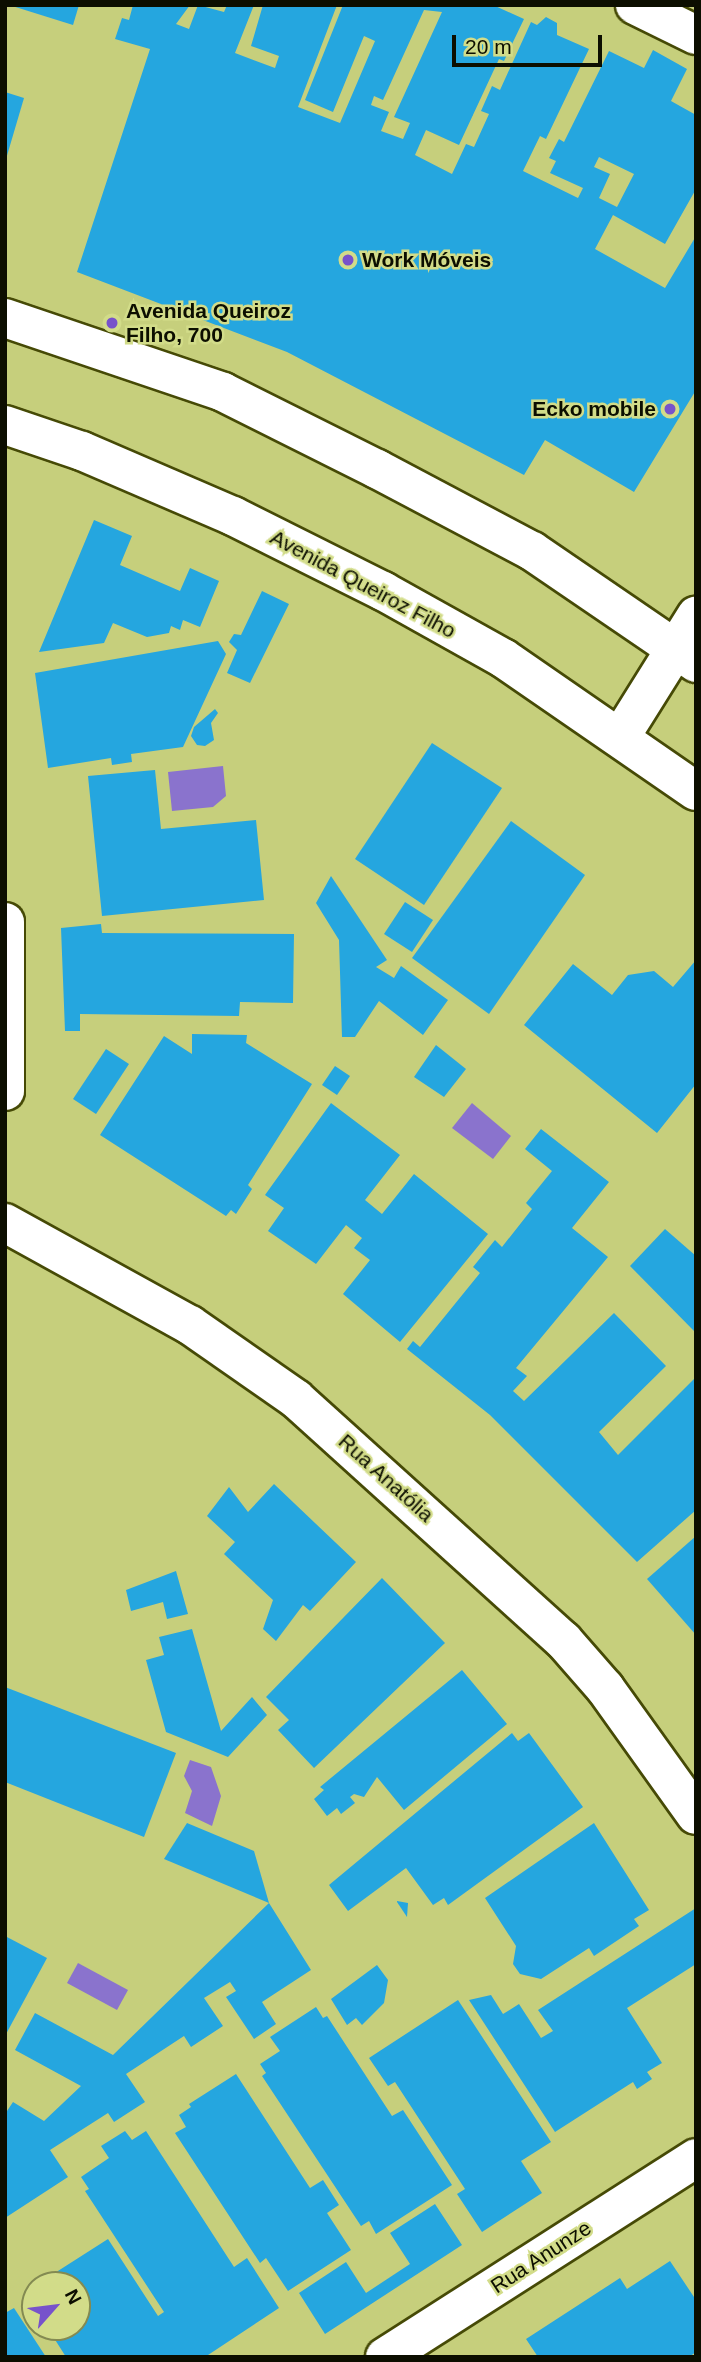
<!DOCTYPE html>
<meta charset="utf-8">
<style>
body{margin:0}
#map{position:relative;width:701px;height:2362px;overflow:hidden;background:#c6cf7c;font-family:Helvetica,sans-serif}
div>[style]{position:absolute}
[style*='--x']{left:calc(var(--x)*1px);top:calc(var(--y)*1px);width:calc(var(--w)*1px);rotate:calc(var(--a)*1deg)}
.water>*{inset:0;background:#8a73cd}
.building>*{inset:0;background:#25a6df}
.roads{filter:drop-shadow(2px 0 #464a06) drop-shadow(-2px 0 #464a06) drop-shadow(0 2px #464a06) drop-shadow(0 -2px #464a06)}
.minor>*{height:38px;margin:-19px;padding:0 19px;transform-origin:19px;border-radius:19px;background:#fff}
.major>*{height:38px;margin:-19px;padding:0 19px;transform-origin:19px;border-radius:19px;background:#fff}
.dots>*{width:19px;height:19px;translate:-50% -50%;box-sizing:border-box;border:4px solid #d2dc89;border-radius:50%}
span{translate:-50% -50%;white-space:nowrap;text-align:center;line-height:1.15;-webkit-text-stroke:5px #d2dc89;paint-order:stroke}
.poi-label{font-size:21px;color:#0c0e00;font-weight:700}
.left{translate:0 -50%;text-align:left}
.right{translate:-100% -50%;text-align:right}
.street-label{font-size:21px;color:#0c0e00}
.frame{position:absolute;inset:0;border:7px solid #0c0e00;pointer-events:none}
.north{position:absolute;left:21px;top:2271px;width:70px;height:70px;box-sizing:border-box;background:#d2dc89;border:2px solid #838a52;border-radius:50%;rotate:62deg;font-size:19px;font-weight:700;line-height:28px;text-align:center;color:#0c0e00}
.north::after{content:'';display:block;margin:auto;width:24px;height:32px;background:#7752cb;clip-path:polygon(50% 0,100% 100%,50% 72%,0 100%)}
.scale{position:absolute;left:452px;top:35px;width:150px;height:32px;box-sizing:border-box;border:4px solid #0c0e00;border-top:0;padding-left:9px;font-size:21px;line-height:24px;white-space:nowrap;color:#0c0e00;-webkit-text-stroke:5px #d2dc89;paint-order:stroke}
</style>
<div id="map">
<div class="water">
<div style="clip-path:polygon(223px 766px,226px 796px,213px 807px,172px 811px,168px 772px)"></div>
<div style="clip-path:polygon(472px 1103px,511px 1136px,493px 1159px,452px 1128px)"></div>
<div style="clip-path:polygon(190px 1760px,211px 1767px,221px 1796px,212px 1826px,185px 1813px,192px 1791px,184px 1776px)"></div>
<div style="clip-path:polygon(78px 1963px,128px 1990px,117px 2010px,67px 1983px)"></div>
</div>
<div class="building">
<div style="clip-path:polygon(9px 5px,79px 5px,73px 25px)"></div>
<div style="clip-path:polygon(evenodd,133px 5px,190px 5px,176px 24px,189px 29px,198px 5px,224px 12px,227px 5px,254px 5px,235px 53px,275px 68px,279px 56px,251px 46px,263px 5px,337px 5px,298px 107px,340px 123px,375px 41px,364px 36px,333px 112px,305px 100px,343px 5px,493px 5px,524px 19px,504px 61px,499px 59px,459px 145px,426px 130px,415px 155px,452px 174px,466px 144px,474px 147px,489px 114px,481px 111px,492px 86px,500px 90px,531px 22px,537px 25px,546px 17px,557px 23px,557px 35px,589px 49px,546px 139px,540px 136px,523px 171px,578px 198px,583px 188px,550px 173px,556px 161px,549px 158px,559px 139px,564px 142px,609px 51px,644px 68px,653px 50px,687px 69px,671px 101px,696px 115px,696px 189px,665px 244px,613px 215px,595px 249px,665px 288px,696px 236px,696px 390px,634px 492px,545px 440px,524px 475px,287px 352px,77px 272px,150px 49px,115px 39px,122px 18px,129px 20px,133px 5px,424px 10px,442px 12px,394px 117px,410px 123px,403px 139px,381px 131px,389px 112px,371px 105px,374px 96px,383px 100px,424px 10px,133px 5px,599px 157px,634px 174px,617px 207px,599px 198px,610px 174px,594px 167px,599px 157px)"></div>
<div style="clip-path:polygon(5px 92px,24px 98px,6px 159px,5px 159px)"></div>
<div style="clip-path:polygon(94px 520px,132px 536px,120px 565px,180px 591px,190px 568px,219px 581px,200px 627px,183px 620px,180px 630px,171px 626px,169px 633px,147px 637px,113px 623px,104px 643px,39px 652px)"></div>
<div style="clip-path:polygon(262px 591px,289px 604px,250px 683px,227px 673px,237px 650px,229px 642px,234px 634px,241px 635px)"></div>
<div style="clip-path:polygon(218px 641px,226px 654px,183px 747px,131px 754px,132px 762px,112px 765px,111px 758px,48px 768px,35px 673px)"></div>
<div style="clip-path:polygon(215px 709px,218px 713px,211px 723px,214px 740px,205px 746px,197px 745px,191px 736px,194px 727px)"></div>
<div style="clip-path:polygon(432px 743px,502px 788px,424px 905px,355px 859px)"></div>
<div style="clip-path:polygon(155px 770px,161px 829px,256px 820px,264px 900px,102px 916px,88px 776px)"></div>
<div style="clip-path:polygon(511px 821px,585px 875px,489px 1014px,412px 958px)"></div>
<div style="clip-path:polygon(331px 876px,387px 960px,376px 967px,394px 978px,401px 966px,448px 1000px,423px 1035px,379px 1001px,355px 1037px,342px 1037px,339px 940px,316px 903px)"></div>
<div style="clip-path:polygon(405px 902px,433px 920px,412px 952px,384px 934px)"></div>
<div style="clip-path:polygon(101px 924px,102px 933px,294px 934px,293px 1003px,240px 1002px,239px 1016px,80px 1014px,80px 1031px,65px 1031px,61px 928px)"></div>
<div style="clip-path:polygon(696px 960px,696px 1084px,657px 1133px,524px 1025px,573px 964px,612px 995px,628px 975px,654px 971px,673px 987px)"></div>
<div style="clip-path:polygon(192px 1034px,247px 1035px,246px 1043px,312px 1084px,248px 1185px,252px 1189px,236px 1214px,231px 1210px,226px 1216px,100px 1135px,164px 1036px,192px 1054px)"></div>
<div style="clip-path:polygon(436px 1045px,466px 1069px,444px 1097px,414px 1077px)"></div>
<div style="clip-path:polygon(106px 1049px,129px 1064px,96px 1114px,73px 1099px)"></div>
<div style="clip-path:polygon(335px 1066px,350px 1076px,337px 1095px,322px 1085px)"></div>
<div style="clip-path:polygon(331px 1103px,400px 1155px,365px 1200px,382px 1214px,414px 1174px,488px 1234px,400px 1342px,343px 1294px,370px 1260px,354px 1248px,362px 1238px,346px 1225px,316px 1264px,268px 1231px,284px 1208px,265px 1195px)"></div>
<div style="clip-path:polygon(541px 1129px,609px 1182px,572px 1228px,608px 1257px,516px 1368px,527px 1376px,513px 1391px,524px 1401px,614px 1313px,666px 1366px,599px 1432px,618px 1455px,696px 1377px,696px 1510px,637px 1562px,490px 1415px,407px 1349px,413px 1341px,420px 1347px,480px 1273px,473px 1267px,495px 1240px,502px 1247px,532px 1209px,526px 1203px,552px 1171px,525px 1149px)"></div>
<div style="clip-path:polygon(665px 1229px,696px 1256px,696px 1333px,630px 1266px)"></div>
<div style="clip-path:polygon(274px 1484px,356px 1562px,310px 1611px,303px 1605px,276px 1641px,263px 1629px,273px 1600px,224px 1554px,235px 1542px,207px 1516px,229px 1487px,248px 1512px)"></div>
<div style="clip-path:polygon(696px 1536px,696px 1635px,647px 1579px)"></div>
<div style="clip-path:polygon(176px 1571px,188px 1614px,167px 1619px,163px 1602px,131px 1611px,126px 1590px)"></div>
<div style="clip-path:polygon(382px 1578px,445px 1643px,314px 1768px,278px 1730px,289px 1720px,266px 1697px)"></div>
<div style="clip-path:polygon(192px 1629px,221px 1731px,252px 1697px,267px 1715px,228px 1757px,166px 1732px,146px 1660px,164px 1655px,159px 1637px)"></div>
<div style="clip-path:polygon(462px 1670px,507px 1724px,404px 1810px,377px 1777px,364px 1797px,354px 1794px,350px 1797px,355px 1803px,341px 1814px,337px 1808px,327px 1816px,314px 1799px,324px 1790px,320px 1787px)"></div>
<div style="clip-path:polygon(5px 1687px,176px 1753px,144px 1837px,5px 1782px)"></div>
<div style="clip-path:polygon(512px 1733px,518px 1741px,529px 1733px,583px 1807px,448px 1905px,444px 1898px,433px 1905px,406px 1868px,348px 1911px,329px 1885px)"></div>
<div style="clip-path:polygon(187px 1823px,254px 1851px,269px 1903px,164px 1859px)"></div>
<div style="clip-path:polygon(594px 1823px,649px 1910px,634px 1919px,639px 1926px,594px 1956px,589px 1948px,541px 1979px,520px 1974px,513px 1964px,516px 1946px,485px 1898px)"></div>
<div style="clip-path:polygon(397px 1901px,408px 1903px,407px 1917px,397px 1902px)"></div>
<div style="clip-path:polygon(269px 1903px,311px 1970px,262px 2002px,276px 2024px,254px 2039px,226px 1997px,236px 1991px,230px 1982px,204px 1998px,223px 2026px,191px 2047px,184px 2036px,126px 2074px,145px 2102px,114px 2122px,108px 2113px,50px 2150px,68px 2177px,5px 2218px,5px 2114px,13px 2102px,44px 2121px,81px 2086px,15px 2050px,35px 2013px,113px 2055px)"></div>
<div style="clip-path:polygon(696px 1908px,696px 1964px,627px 2008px,662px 2063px,647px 2072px,652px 2079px,637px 2089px,633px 2082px,555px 2132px,469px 2000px,491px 1995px,503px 2014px,519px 2004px,541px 2038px,553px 2031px,538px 2010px)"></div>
<div style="clip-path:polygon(5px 1936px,47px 1958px,5px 2036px)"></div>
<div style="clip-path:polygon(377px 1965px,388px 1980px,384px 2003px,362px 2025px,356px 2018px,347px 2025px,331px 1999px)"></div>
<div style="clip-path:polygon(458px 2000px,551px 2142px,521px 2161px,542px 2193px,482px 2232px,457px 2194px,465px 2189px,395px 2082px,388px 2086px,369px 2058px)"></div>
<div style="clip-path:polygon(316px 2007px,323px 2018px,327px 2016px,392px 2116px,403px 2110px,452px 2185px,376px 2234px,369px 2221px,361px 2226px,262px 2076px,266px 2073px,260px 2064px,280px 2051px,270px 2037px)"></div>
<div style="clip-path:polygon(236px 2074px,310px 2188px,323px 2180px,339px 2205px,327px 2213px,351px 2250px,288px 2291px,266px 2258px,260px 2263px,175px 2133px,186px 2127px,179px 2115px,191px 2107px,189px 2104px)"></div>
<div style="clip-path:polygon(125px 2131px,132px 2140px,146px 2131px,234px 2267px,247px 2258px,279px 2308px,205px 2357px,66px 2357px,47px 2327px,77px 2327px,77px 2285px,36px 2285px,108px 2239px,158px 2316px,164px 2312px,85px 2191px,89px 2189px,81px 2177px,109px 2158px,101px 2146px)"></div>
<div style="clip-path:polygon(435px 2204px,462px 2245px,325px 2334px,299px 2293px,346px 2262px,366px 2293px,410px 2264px,390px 2233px)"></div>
<div style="clip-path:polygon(670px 2261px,696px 2300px,696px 2352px,689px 2357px,538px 2357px,526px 2339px,620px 2278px,627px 2289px)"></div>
<div style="clip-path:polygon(35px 2286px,35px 2309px,25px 2292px)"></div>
<div style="clip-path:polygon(14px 2308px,46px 2357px,5px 2357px,5px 2313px)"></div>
</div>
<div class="roads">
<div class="minor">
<div style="--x:635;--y:5;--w:68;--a:26.2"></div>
<div style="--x:5;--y:922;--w:169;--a:90"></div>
<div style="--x:5;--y:1223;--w:211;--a:28.9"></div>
<div style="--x:190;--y:1325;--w:129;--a:34.9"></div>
<div style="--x:296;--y:1399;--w:360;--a:42.1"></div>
<div style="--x:563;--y:1640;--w:64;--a:48.8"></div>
<div style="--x:605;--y:1688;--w:156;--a:54.4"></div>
<div style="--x:385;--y:2357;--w:369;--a:-32.6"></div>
</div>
<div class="major">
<div style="--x:5;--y:318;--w:230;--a:18.7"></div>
<div style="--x:223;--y:392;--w:172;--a:26.6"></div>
<div style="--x:377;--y:469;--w:175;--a:27.9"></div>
<div style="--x:532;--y:551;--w:199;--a:34.3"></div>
<div style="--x:5;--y:425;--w:81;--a:18.7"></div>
<div style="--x:82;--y:451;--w:164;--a:23.3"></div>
<div style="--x:233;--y:516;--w:168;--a:26.6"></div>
<div style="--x:383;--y:591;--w:137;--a:29.2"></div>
<div style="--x:503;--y:658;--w:234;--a:34.6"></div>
<div style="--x:621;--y:736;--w:142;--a:-58"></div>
</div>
</div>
<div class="dots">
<div style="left:348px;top:260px;background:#7752cb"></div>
<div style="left:112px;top:323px;background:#7752cb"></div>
<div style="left:670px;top:409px;background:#7752cb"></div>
</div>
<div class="poi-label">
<span class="left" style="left:362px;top:260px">Work Móveis</span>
<span class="left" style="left:126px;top:323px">Avenida Queiroz<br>Filho, 700</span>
<span class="right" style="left:656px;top:409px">Ecko mobile</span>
</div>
<div class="street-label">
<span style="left:363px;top:584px;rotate:28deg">Avenida Queiroz Filho</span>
<span style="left:386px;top:1478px;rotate:42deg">Rua Anatólia</span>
<span style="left:541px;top:2257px;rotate:-33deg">Rua Anunze</span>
</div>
<div class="frame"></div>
<div class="north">N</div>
<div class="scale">20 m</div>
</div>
